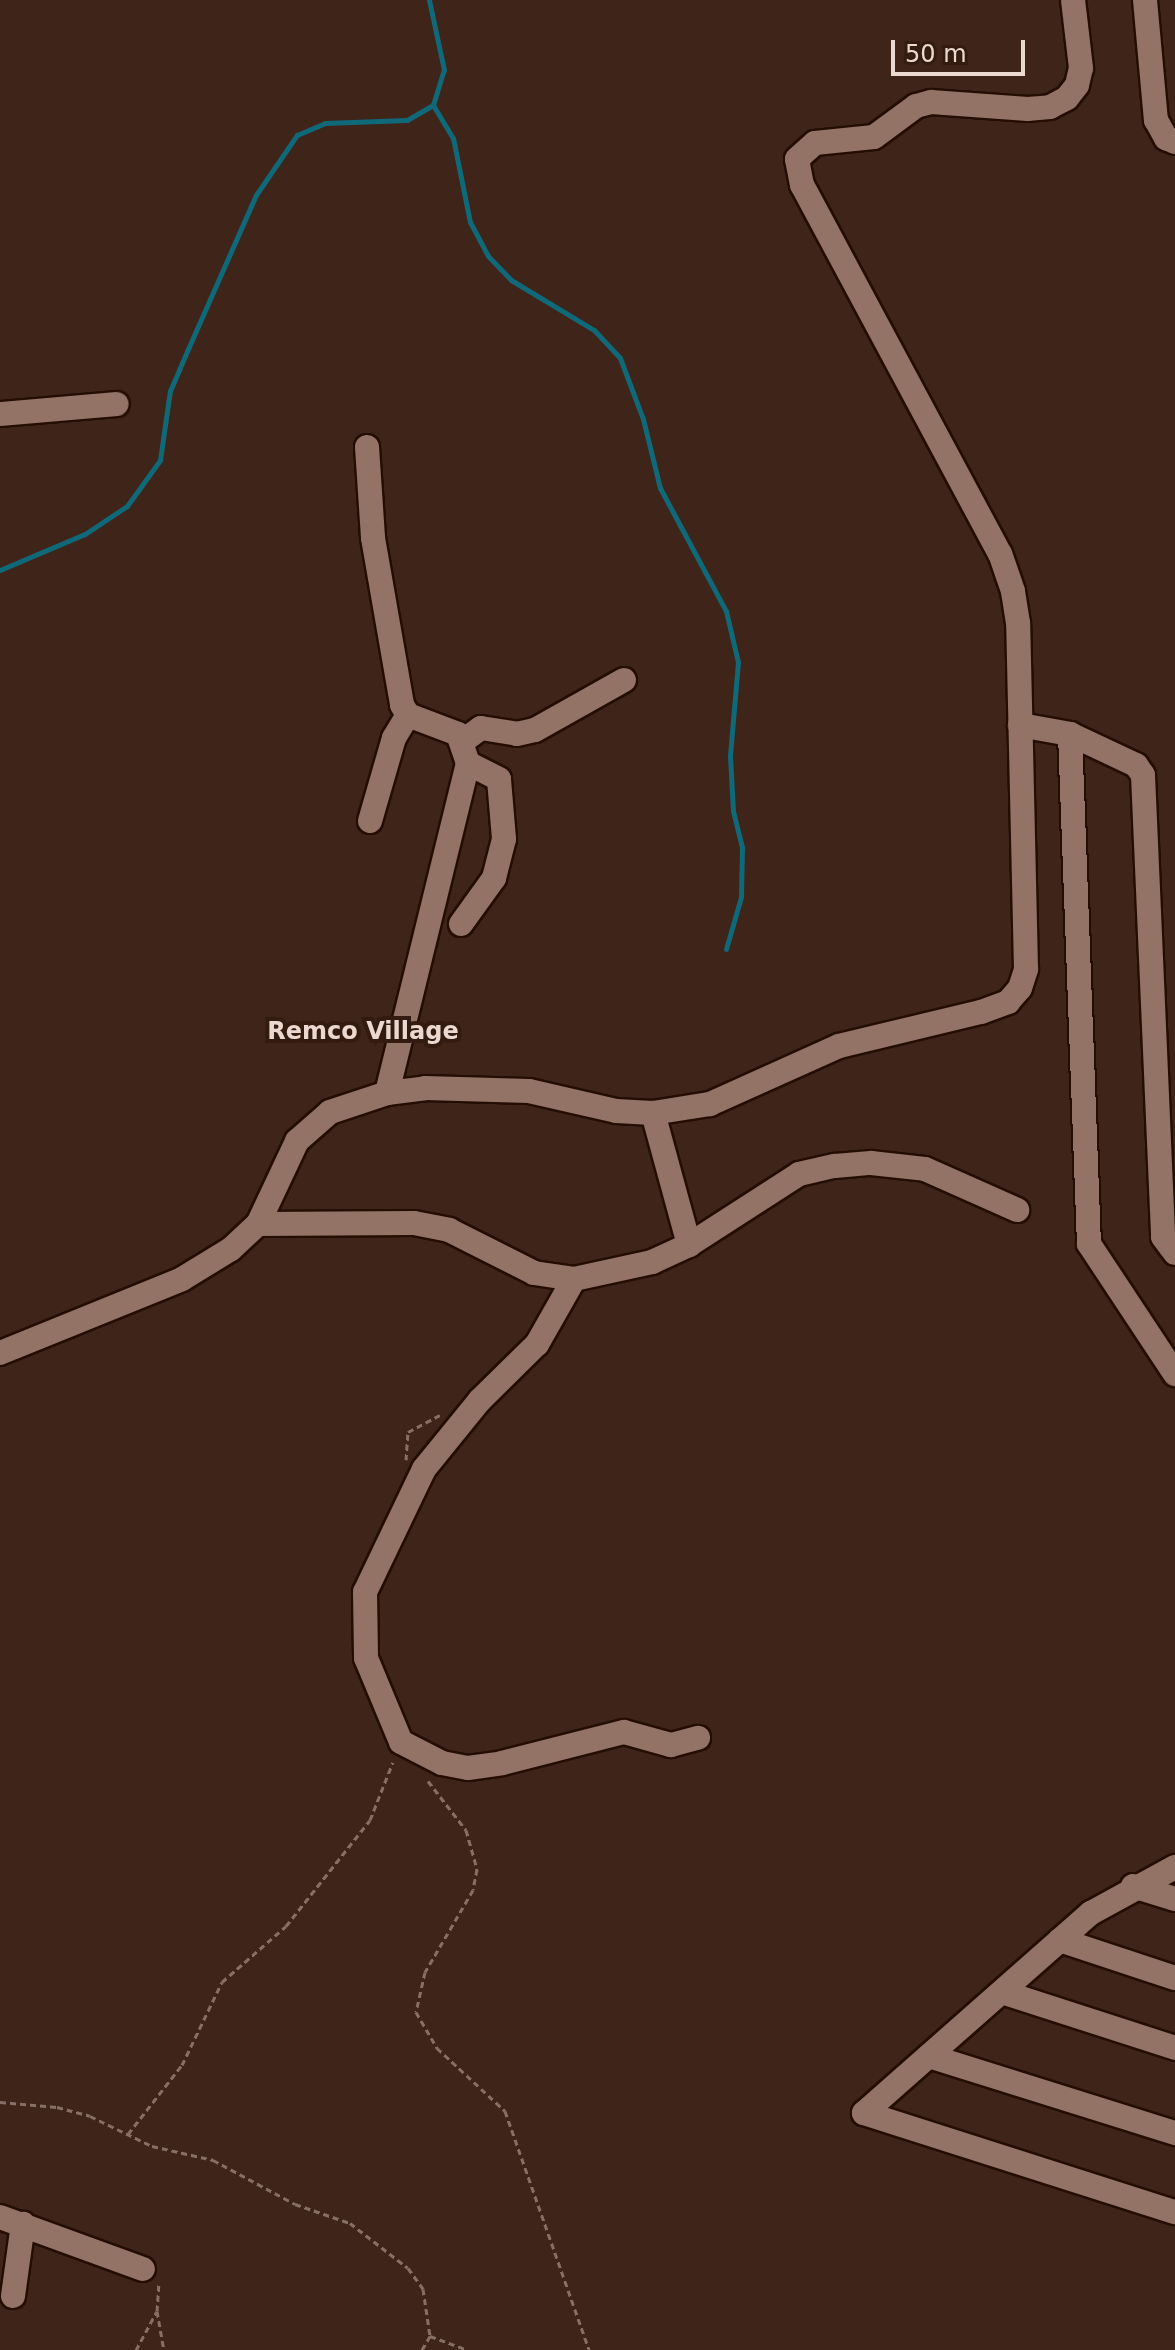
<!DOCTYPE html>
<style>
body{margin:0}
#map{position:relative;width:1175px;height:2350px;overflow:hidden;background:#3e2419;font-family:"DejaVu Sans",sans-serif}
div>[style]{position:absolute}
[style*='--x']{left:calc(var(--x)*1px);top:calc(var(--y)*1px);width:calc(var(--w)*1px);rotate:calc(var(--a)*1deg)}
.stream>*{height:5px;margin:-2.5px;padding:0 2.5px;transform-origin:2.5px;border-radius:2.5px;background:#0f6979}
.path>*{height:3px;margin-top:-1.5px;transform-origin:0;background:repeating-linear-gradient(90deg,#866f66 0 6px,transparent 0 10px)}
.roads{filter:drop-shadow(2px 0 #240d03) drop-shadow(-2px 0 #240d03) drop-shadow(0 2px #240d03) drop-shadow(0 -2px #240d03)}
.minor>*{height:24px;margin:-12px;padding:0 12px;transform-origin:12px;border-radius:12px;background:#927365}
span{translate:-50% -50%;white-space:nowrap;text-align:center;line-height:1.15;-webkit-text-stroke:8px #331b0f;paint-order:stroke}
.neighbourhood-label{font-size:24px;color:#ead8d1;font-weight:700}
.scale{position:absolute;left:891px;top:40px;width:134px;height:36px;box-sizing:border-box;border:4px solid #ead8d1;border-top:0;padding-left:10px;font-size:24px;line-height:28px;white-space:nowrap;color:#ead8d1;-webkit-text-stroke:6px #331b0f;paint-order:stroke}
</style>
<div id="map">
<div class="stream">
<div style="--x:433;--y:105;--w:39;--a:59"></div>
<div style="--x:453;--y:138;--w:86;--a:78.6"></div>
<div style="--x:470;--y:222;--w:38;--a:62"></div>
<div style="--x:488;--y:256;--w:33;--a:46"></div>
<div style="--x:511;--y:280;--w:97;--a:31.1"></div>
<div style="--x:594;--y:330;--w:38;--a:47"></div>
<div style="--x:620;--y:358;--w:65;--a:69.3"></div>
<div style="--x:643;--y:419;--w:71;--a:76.2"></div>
<div style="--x:660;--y:488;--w:140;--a:61.8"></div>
<div style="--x:726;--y:611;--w:52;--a:76.8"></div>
<div style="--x:738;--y:662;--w:94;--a:94.9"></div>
<div style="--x:730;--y:756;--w:55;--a:86.9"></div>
<div style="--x:733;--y:811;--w:38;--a:76"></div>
<div style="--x:742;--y:848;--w:49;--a:91.2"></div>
<div style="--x:741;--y:897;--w:54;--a:106.1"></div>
<div style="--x:0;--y:570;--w:92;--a:-23"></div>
<div style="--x:85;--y:534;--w:50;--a:-33.7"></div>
<div style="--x:127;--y:506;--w:57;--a:-54.3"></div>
<div style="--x:160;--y:460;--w:70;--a:-81.8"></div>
<div style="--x:170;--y:391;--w:46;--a:-66.8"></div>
<div style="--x:188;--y:349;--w:168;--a:-66.2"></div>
<div style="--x:256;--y:195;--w:73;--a:-55.7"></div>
<div style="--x:297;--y:135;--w:30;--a:-23"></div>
<div style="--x:325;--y:123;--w:82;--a:-2.1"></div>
<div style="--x:407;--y:120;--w:30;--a:-30"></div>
<div style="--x:433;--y:105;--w:37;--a:-73"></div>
<div style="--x:444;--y:70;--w:72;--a:-102.1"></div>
</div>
<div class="path">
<div style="--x:406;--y:1460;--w:28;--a:-86"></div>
<div style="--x:408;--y:1432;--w:38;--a:-28"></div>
<div style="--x:428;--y:1781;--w:62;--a:52.2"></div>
<div style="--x:466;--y:1830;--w:41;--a:74.2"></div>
<div style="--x:477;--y:1869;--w:21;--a:101"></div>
<div style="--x:473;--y:1890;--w:95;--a:120.3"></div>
<div style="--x:425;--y:1972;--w:41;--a:102.7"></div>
<div style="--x:416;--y:2012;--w:42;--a:59.7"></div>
<div style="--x:437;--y:2048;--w:93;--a:42.8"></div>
<div style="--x:505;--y:2111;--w:253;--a:70.6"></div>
<div style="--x:0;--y:2102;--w:57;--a:5"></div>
<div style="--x:57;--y:2107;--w:34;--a:15"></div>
<div style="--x:90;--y:2116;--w:69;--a:25.8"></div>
<div style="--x:152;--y:2146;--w:63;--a:12.9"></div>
<div style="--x:213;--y:2160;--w:93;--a:28.2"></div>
<div style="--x:295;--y:2204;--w:58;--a:19.1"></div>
<div style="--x:350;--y:2223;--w:73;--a:37.8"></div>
<div style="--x:408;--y:2268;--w:26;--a:54"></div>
<div style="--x:423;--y:2289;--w:48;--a:81.5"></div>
<div style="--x:430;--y:2336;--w:16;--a:120"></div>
<div style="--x:128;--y:2134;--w:88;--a:-52"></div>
<div style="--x:182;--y:2065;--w:92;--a:-64.3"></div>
<div style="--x:222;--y:1982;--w:85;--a:-41.2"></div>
<div style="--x:286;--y:1926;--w:135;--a:-51.6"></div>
<div style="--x:370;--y:1820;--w:62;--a:-68.4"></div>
<div style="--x:157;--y:2311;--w:40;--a:80"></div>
<div style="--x:430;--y:2336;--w:40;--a:20.2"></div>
<div style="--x:136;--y:2350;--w:44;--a:-61.7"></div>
<div style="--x:157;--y:2311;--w:27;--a:-86"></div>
</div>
<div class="roads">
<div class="minor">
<div style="--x:1145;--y:0;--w:121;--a:84.8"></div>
<div style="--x:1156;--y:120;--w:21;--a:61"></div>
<div style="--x:1166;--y:138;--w:10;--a:24"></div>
<div style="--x:0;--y:414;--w:117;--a:-4.9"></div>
<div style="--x:367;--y:447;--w:91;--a:86.2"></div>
<div style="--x:373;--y:538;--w:169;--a:80.1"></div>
<div style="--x:402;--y:705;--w:12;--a:59"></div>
<div style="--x:408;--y:715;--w:53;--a:20.8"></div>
<div style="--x:458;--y:734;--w:31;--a:71"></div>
<div style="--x:468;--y:763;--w:340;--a:103.8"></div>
<div style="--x:1020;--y:725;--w:51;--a:10.2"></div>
<div style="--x:1070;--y:734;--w:510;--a:87.87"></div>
<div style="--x:1089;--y:1244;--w:156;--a:56.5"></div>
<div style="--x:1070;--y:734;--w:73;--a:25.2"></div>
<div style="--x:1136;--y:765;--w:12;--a:55"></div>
<div style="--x:1143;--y:775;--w:462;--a:87.5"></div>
<div style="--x:1163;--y:1237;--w:20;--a:53"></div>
<div style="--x:463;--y:741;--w:22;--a:-36"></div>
<div style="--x:481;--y:728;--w:36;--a:9"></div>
<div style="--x:517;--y:734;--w:18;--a:-13"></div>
<div style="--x:535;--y:730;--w:102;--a:-29.3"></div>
<div style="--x:370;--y:821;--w:86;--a:-73.9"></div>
<div style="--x:394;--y:738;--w:27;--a:-59"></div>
<div style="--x:461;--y:924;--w:57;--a:-54.3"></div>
<div style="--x:494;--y:878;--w:40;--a:-75.6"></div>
<div style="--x:504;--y:839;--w:60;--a:-94.8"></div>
<div style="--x:499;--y:779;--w:35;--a:-153"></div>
<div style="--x:653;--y:1113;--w:137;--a:74.7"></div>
<div style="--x:258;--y:1224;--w:156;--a:-0.4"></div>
<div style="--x:414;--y:1223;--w:36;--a:11"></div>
<div style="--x:449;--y:1230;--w:95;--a:26.8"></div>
<div style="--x:534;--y:1273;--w:40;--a:8.5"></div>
<div style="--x:574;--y:1279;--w:80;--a:-12.3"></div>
<div style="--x:652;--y:1262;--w:41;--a:-24.7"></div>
<div style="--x:689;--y:1245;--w:131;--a:-32.8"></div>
<div style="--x:799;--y:1174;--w:37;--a:-13"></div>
<div style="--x:835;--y:1166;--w:36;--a:-5"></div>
<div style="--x:871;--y:1163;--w:54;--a:6.3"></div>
<div style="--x:925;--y:1169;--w:101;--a:24"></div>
<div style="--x:574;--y:1279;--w:75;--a:119.6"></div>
<div style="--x:537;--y:1344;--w:80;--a:135.5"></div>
<div style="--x:480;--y:1400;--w:89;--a:129.1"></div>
<div style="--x:424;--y:1469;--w:136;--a:115.6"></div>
<div style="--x:365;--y:1592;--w:66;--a:89.1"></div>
<div style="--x:366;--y:1658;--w:91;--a:67.4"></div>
<div style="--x:401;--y:1742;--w:46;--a:27.1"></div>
<div style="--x:442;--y:1763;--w:26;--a:11"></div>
<div style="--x:468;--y:1768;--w:34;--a:-8"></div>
<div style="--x:502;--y:1763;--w:126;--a:-14.3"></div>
<div style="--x:624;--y:1732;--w:49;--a:15.5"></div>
<div style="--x:671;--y:1745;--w:28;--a:-15"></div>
<div style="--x:0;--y:1353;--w:196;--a:-22.1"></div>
<div style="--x:182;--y:1279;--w:57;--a:-31.5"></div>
<div style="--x:231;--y:1249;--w:37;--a:-43"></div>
<div style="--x:258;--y:1224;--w:92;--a:-64.8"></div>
<div style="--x:297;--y:1141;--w:44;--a:-41.3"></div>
<div style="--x:330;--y:1112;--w:60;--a:-18.4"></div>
<div style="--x:387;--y:1093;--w:38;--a:-7"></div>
<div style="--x:425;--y:1088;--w:104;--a:1.7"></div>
<div style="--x:529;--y:1091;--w:89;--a:12.9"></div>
<div style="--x:616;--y:1111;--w:37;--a:3"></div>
<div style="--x:653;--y:1113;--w:58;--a:-9"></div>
<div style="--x:710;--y:1104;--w:141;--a:-24.2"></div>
<div style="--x:839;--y:1046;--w:146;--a:-13.5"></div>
<div style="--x:981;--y:1012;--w:29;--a:-20"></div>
<div style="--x:1008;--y:1002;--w:18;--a:-49"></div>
<div style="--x:1020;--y:988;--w:20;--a:-72"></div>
<div style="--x:1026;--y:969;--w:346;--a:-91.3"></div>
<div style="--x:1018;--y:623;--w:32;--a:-99"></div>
<div style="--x:1013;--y:591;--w:39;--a:-109"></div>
<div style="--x:1000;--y:554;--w:419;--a:-118.2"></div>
<div style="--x:802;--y:185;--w:26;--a:-101"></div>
<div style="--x:797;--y:159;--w:24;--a:-42"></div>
<div style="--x:815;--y:143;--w:59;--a:-5.8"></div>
<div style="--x:874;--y:137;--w:52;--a:-36.4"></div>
<div style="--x:916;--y:106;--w:16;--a:-15"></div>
<div style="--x:931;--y:102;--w:97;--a:4.1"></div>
<div style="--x:1028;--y:109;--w:22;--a:-5"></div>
<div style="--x:1050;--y:107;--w:19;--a:-28"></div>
<div style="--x:1067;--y:98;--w:16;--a:-52"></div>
<div style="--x:1077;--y:85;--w:17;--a:-77"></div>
<div style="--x:1081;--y:68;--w:68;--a:-96.7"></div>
<div style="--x:1133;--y:1886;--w:44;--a:17.2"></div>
<div style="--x:1060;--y:1940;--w:121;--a:18.3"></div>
<div style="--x:1002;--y:1992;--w:182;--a:17.9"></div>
<div style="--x:929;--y:2056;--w:258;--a:17.4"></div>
<div style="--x:864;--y:2113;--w:303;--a:-41.4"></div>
<div style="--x:1091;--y:1913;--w:96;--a:-28.7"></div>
<div style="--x:864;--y:2113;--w:326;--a:17.7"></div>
<div style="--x:0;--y:2217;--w:152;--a:20"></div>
<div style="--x:13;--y:2296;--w:73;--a:-82.1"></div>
</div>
</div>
<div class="neighbourhood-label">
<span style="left:363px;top:1032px">Remco Village</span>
</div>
<div class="scale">50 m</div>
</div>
